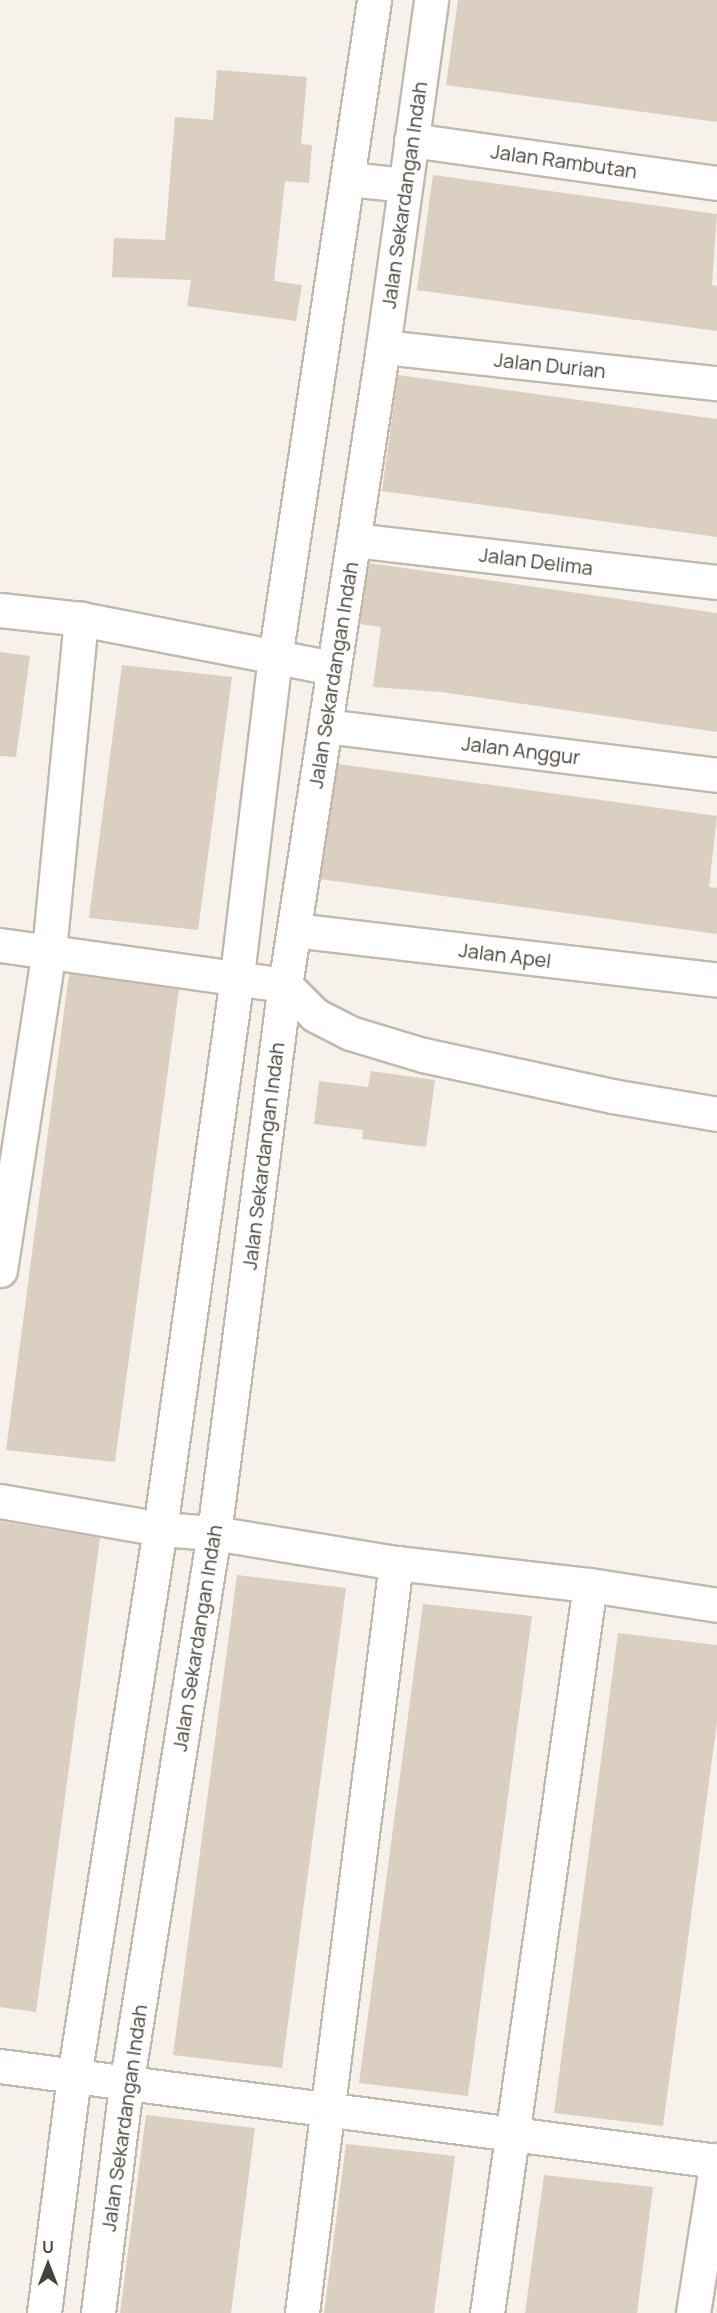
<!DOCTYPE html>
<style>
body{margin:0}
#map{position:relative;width:717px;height:2313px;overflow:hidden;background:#f6f1eb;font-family:Manrope,sans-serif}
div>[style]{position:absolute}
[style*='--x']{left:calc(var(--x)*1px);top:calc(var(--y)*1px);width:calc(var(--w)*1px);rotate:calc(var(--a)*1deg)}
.building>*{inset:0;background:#dbcfc2}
.roads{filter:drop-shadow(2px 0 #c2b8ac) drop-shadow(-2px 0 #c2b8ac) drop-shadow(0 2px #c2b8ac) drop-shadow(0 -2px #c2b8ac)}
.street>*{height:33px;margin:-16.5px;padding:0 16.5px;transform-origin:16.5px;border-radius:16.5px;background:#fff}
span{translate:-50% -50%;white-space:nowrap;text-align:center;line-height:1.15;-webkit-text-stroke:4.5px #fff;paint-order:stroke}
.street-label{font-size:20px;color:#4b4238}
.north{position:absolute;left:18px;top:2235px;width:60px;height:60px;-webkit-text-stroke:4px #fff;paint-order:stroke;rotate:0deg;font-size:16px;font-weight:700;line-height:24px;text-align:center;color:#4b4238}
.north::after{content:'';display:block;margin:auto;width:21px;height:27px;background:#4b4238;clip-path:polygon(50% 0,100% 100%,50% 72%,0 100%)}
</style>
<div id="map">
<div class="building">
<div style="clip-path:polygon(458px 0,717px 0,717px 122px,446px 85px)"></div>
<div style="clip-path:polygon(217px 70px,307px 77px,301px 144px,312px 145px,309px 183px,285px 181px,274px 281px,302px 285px,296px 321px,187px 306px,191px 280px,112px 277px,114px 238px,165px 240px,175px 117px,213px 120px)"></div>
<div style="clip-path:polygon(433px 175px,717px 214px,712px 285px,717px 286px,717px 331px,417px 290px)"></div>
<div style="clip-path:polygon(398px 375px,717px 419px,717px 537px,382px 491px)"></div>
<div style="clip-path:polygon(369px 563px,717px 613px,717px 732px,441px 692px,373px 687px,381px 627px,360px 624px)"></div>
<div style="clip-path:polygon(0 652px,30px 656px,16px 757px,0 756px)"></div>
<div style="clip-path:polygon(122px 665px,232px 677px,198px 930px,89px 918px)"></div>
<div style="clip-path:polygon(338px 764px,717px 816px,709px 887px,717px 888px,717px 934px,320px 879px)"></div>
<div style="clip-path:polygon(69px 974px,179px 989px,115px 1462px,6px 1450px)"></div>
<div style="clip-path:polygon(371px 1071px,435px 1080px,426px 1147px,362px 1139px,363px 1130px,314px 1124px,319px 1081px,368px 1087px)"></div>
<div style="clip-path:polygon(0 1521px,100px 1538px,36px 2012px,0 2007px)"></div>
<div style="clip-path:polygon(237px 1575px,346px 1588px,282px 2068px,173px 2055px)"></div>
<div style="clip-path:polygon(423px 1604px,532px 1616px,468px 2096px,359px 2083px)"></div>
<div style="clip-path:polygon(618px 1633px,717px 1645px,717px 1722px,663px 2126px,554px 2113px)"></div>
<div style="clip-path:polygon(146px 2115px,255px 2128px,231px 2313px,120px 2313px)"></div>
<div style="clip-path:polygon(346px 2144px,455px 2156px,434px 2313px,324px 2313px)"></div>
<div style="clip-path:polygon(544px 2175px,653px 2187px,637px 2313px,525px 2313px)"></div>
</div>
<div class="roads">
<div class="street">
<div style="--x:411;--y:140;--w:309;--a:8"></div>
<div style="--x:349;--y:179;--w:55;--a:6.2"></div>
<div style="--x:383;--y:347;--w:336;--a:6.2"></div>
<div style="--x:354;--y:540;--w:365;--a:6.6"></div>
<div style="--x:0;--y:610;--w:81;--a:6.3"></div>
<div style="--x:81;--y:619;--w:256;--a:11"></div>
<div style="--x:325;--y:726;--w:395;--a:7.1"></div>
<div style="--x:294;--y:930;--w:426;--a:6.7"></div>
<div style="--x:0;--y:945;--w:288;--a:8"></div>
<div style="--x:285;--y:985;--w:42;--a:45"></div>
<div style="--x:315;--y:1015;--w:39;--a:27"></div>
<div style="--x:350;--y:1033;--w:76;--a:16.8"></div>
<div style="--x:423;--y:1055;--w:193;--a:12.2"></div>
<div style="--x:612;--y:1096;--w:107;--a:9.7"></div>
<div style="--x:0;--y:1270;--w:323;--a:-81.3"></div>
<div style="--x:49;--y:951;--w:334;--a:-84.5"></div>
<div style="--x:0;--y:1501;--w:162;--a:9.9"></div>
<div style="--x:160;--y:1529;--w:54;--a:4.2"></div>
<div style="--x:214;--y:1533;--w:184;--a:9.4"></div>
<div style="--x:396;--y:1563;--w:195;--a:6.5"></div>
<div style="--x:590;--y:1585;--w:129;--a:8.9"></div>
<div style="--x:0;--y:2066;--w:723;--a:7.55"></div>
<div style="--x:44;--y:2313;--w:238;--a:-82.8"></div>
<div style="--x:74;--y:2077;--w:555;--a:-81.08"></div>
<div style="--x:160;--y:1529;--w:542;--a:-82.05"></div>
<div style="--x:235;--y:992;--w:336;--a:-83.2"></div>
<div style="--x:275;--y:658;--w:665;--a:-81.44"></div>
<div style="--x:98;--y:2313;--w:229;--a:-83"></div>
<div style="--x:126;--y:2086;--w:560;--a:-80.96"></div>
<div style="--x:214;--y:1533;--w:538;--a:-82.64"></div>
<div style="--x:283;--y:999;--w:660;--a:-81.28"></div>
<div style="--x:383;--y:347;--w:350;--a:-82.1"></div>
<div style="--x:302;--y:2313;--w:756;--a:-82.86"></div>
<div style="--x:487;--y:2313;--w:735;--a:-81.95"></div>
<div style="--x:693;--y:2313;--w:155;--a:-81.1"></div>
</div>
</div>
<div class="street-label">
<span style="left:564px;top:161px;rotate:8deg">Jalan Rambutan</span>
<span style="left:404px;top:195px;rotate:-82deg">Jalan Sekardangan Indah</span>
<span style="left:550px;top:365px;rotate:6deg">Jalan Durian</span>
<span style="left:536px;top:561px;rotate:7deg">Jalan Delima</span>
<span style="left:333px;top:675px;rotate:-81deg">Jalan Sekardangan Indah</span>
<span style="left:521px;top:750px;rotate:7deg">Jalan Anggur</span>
<span style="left:505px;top:955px;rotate:7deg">Jalan Apel</span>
<span style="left:263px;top:1156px;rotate:-83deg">Jalan Sekardangan Indah</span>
<span style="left:197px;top:1638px;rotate:-81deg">Jalan Sekardangan Indah</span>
<span style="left:124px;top:2118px;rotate:-82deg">Jalan Sekardangan Indah</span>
</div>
<div class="north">U</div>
</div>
